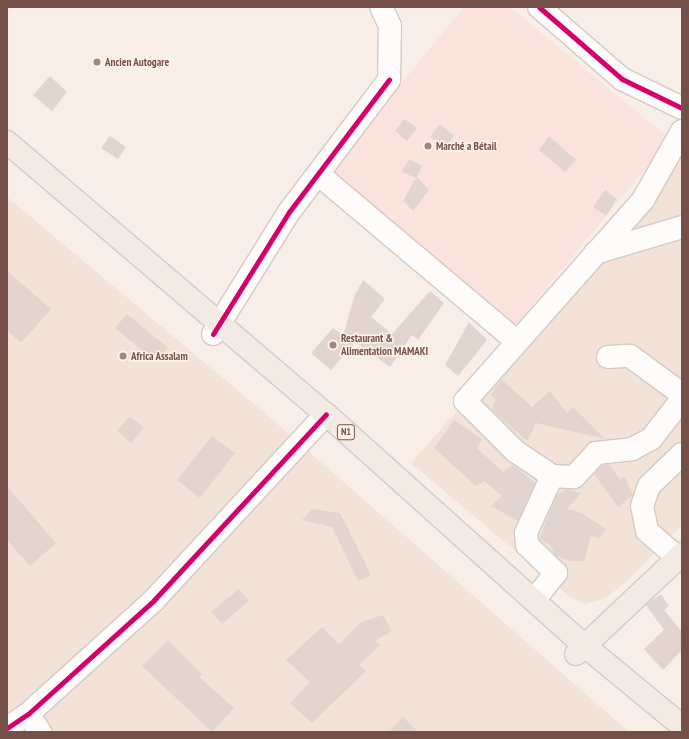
<!DOCTYPE html>
<meta charset="utf-8">
<style>
body{margin:0}
#map{position:relative;width:689px;height:739px;overflow:hidden;background:#f6eee7;font-family:"PT Sans Narrow",sans-serif}
div>[style]{position:absolute}
[style*='--x']{left:calc(var(--x)*1px);top:calc(var(--y)*1px);width:calc(var(--w)*1px);rotate:calc(var(--a)*1deg)}
.residential>*{inset:0;background:#f2e2d7}
.commercial>*{inset:0;background:#fae3dd}
.building>*{inset:0;background:#e2d5cf}
.roads{filter:drop-shadow(1px 0 #d4cac5) drop-shadow(-1px 0 #d4cac5) drop-shadow(0 1px #d4cac5) drop-shadow(0 -1px #d4cac5)}
.minor>*{height:22px;margin:-11px;padding:0 11px;transform-origin:11px;border-radius:11px;background:#fefcfb}
.major>*{height:22px;margin:-11px;padding:0 11px;transform-origin:11px;border-radius:11px;background:#f2ebe4}
.cycleway>*{height:5px;margin:-2.5px;padding:0 2.5px;transform-origin:2.5px;border-radius:2.5px;background:#d6006c}
.dots>*{width:11px;height:11px;translate:-50% -50%;box-sizing:border-box;border:2px solid #fff2e8;border-radius:50%}
span{translate:-50% -50%;white-space:nowrap;text-align:center;line-height:1.15;-webkit-text-stroke:3px #fff2e8;paint-order:stroke}
.shield-label span{padding:1px 3px;background:#fff2e8;border:1px solid;border-radius:3px;-webkit-text-stroke-width:0}
.shield-label{font-size:10px;color:#745048;font-weight:700}
.poi-label{font-size:11px;color:#745048;font-weight:700}
.left{translate:0 -50%;text-align:left}
.frame{position:absolute;inset:0;border:8px solid #745048;pointer-events:none}
</style>
<div id="map">
<div class="residential">
<div style="clip-path:polygon(682px 157px,682px 525px,627px 581px,604px 599px,585px 604px,570px 597px,411px 463px)"></div>
<div style="clip-path:polygon(7px 197px,267px 415px,629px 732px,7px 732px)"></div>
</div>
<div class="commercial">
<div style="clip-path:polygon(464px 7px,510px 7px,670px 139px,515px 326px,331px 169px)"></div>
</div>
<div class="building">
<div style="clip-path:polygon(50px 76px,67px 92px,52px 111px,33px 95px)"></div>
<div style="clip-path:polygon(404px 119px,417px 128px,407px 141px,395px 131px)"></div>
<div style="clip-path:polygon(440px 124px,454px 136px,447px 146px,430px 137px)"></div>
<div style="clip-path:polygon(110px 136px,126px 147px,118px 159px,101px 148px)"></div>
<div style="clip-path:polygon(549px 136px,576px 160px,565px 172px,539px 150px)"></div>
<div style="clip-path:polygon(409px 159px,422px 166px,417px 177px,429px 190px,413px 211px,403px 201px,416px 178px,402px 172px)"></div>
<div style="clip-path:polygon(605px 190px,617px 199px,606px 216px,593px 207px)"></div>
<div style="clip-path:polygon(7px 271px,51px 309px,21px 343px,7px 330px)"></div>
<div style="clip-path:polygon(363px 280px,385px 299px,371px 317px,392px 334px,430px 291px,444px 303px,418px 340px,412px 335px,390px 367px,355px 342px,331px 370px,311px 353px,333px 328px,343px 336px,354px 297px)"></div>
<div style="clip-path:polygon(127px 314px,168px 348px,156px 362px,115px 328px)"></div>
<div style="clip-path:polygon(469px 322px,487px 340px,458px 376px,445px 365px)"></div>
<div style="clip-path:polygon(501px 379px,532px 407px,550px 391px,567px 413px,573px 407px,605px 439px,536px 423px,527px 441px,492px 410px,496px 399px,491px 395px)"></div>
<div style="clip-path:polygon(130px 416px,144px 428px,131px 443px,117px 431px)"></div>
<div style="clip-path:polygon(454px 420px,482px 439px,477px 448px,503px 472px,513px 465px,535px 483px,518px 521px,491px 506px,502px 496px,484px 481px,476px 486px,434px 448px)"></div>
<div style="clip-path:polygon(212px 436px,235px 453px,200px 498px,177px 480px)"></div>
<div style="clip-path:polygon(609px 464px,620px 480px,625px 477px,633px 495px,618px 507px,594px 474px,602px 465px)"></div>
<div style="clip-path:polygon(7px 486px,56px 543px,30px 566px,7px 540px)"></div>
<div style="clip-path:polygon(566px 489px,581px 493px,567px 509px,582px 513px,606px 529px,600px 538px,591px 536px,584px 561px,571px 561px,555px 555px,550px 545px,539px 539px,557px 495px)"></div>
<div style="clip-path:polygon(312px 509px,340px 513px,371px 575px,358px 581px,332px 527px,302px 520px)"></div>
<div style="clip-path:polygon(239px 589px,249px 601px,222px 624px,211px 612px)"></div>
<div style="clip-path:polygon(661px 594px,669px 606px,664px 610px,682px 632px,682px 650px,663px 670px,644px 649px,664px 630px,646px 605px)"></div>
<div style="clip-path:polygon(383px 615px,392px 631px,375px 641px,380px 645px,359px 665px,366px 671px,312px 723px,290px 703px,310px 682px,286px 660px,322px 627px,339px 644px,361px 622px)"></div>
<div style="clip-path:polygon(168px 640px,202px 674px,199px 677px,234px 708px,212px 732px,142px 666px)"></div>
<div style="clip-path:polygon(403px 717px,418px 732px,389px 732px)"></div>
</div>
<div class="roads">
<div class="minor">
<div style="--x:539;--y:7;--w:110;--a:40.9"></div>
<div style="--x:622;--y:79;--w:67;--a:25.8"></div>
<div style="--x:682;--y:131;--w:79;--a:119.5"></div>
<div style="--x:643;--y:200;--w:268;--a:131.5"></div>
<div style="--x:465;--y:401;--w:71;--a:45"></div>
<div style="--x:515;--y:451;--w:45;--a:34"></div>
<div style="--x:552;--y:476;--w:22;--a:3"></div>
<div style="--x:574;--y:477;--w:33;--a:-47"></div>
<div style="--x:596;--y:453;--w:36;--a:-6"></div>
<div style="--x:632;--y:449;--w:21;--a:-28"></div>
<div style="--x:651;--y:439;--w:51;--a:-52.2"></div>
<div style="--x:318;--y:174;--w:259;--a:40.1"></div>
<div style="--x:595;--y:253;--w:91;--a:-16.6"></div>
<div style="--x:213;--y:334;--w:144;--a:-58.1"></div>
<div style="--x:289;--y:212;--w:166;--a:-52.9"></div>
<div style="--x:389;--y:80;--w:54;--a:-88.9"></div>
<div style="--x:390;--y:26;--w:21;--a:-115"></div>
<div style="--x:608;--y:357;--w:22;--a:-3"></div>
<div style="--x:630;--y:356;--w:64;--a:36.2"></div>
<div style="--x:678;--y:558;--w:41;--a:-138.9"></div>
<div style="--x:647;--y:531;--w:25;--a:-101"></div>
<div style="--x:642;--y:506;--w:21;--a:-71"></div>
<div style="--x:649;--y:486;--w:46;--a:-44.1"></div>
<div style="--x:534;--y:600;--w:35;--a:-51"></div>
<div style="--x:556;--y:573;--w:40;--a:-136"></div>
<div style="--x:527;--y:545;--w:12;--a:-95"></div>
<div style="--x:526;--y:533;--w:63;--a:-65.5"></div>
<div style="--x:28;--y:714;--w:22;--a:56"></div>
<div style="--x:7;--y:728;--w:25;--a:-34"></div>
<div style="--x:28;--y:714;--w:170;--a:-42.1"></div>
<div style="--x:154;--y:600;--w:253;--a:-47.2"></div>
</div>
<div class="major">
<div style="--x:7;--y:142;--w:419;--a:40.5"></div>
<div style="--x:326;--y:414;--w:348;--a:41.9"></div>
<div style="--x:585;--y:646;--w:126;--a:39.5"></div>
<div style="--x:576;--y:654;--w:146;--a:-43.3"></div>
</div>
</div>
<div class="cycleway">
<div style="--x:539;--y:7;--w:110;--a:40.9"></div>
<div style="--x:622;--y:79;--w:67;--a:25.8"></div>
<div style="--x:213;--y:334;--w:144;--a:-58.1"></div>
<div style="--x:289;--y:212;--w:166;--a:-52.9"></div>
<div style="--x:7;--y:728;--w:25;--a:-34"></div>
<div style="--x:28;--y:714;--w:170;--a:-42.1"></div>
<div style="--x:154;--y:600;--w:253;--a:-47.2"></div>
</div>
<div class="dots">
<div style="left:97px;top:62px;background:#a28780"></div>
<div style="left:428px;top:146px;background:#a28780"></div>
<div style="left:333px;top:345px;background:#a28780"></div>
<div style="left:123px;top:356px;background:#a28780"></div>
</div>
<div class="shield-label">
<span style="left:346px;top:432px">N1</span>
</div>
<div class="poi-label">
<span class="left" style="left:105px;top:62px">Ancien Autogare</span>
<span class="left" style="left:436px;top:146px">Marché a Bétail</span>
<span class="left" style="left:341px;top:345px">Restaurant &amp;<br>Alimentation MAMAKI</span>
<span class="left" style="left:131px;top:356px">Africa Assalam</span>
</div>
<div class="frame"></div>
</div>
